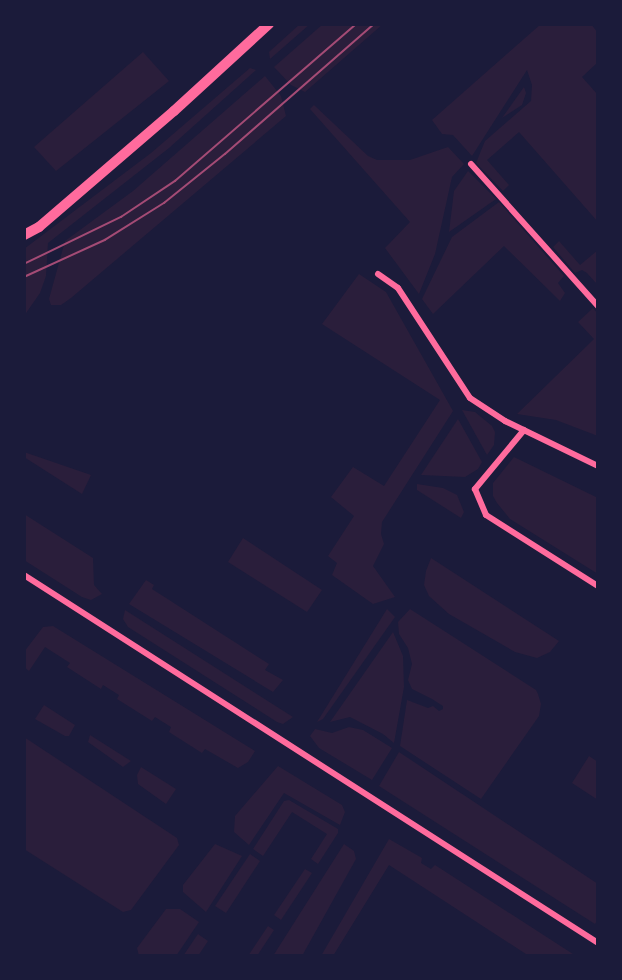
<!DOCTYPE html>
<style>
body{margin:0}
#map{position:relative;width:622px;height:980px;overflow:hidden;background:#1b1b3a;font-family:Georgia,serif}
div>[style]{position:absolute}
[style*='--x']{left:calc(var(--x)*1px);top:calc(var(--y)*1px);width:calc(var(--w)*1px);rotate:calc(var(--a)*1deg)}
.green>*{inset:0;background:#2a1e3b}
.minor>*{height:6px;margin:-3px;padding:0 3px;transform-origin:3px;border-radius:3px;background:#ff6b9d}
.tertiary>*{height:10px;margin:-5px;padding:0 5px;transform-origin:5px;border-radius:5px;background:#ff6b9d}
.tram>*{height:1.5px;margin:-0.75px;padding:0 0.75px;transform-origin:0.75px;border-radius:0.75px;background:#a44b75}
span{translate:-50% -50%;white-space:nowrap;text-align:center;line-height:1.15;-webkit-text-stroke:6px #1b1b3a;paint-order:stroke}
.frame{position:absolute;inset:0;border:26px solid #1b1b3a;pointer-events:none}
</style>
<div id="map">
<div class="green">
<div style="clip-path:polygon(300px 24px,310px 24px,270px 59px,269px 52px)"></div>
<div style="clip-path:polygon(323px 24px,383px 24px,305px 92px,291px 85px,274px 67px)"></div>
<div style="clip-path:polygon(541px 24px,591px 24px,598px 33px,598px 62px,582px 77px,598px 95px,598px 222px,519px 132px,487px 160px,509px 185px,503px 191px,476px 163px,485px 141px,531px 101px,532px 85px,527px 70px,472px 156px,453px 135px,442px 134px,432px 120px)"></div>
<div style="clip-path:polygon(143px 52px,169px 81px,56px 171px,34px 147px)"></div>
<div style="clip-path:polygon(250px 68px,256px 70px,169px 148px,48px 243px,46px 276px,40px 293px,24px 316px,24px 249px,151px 153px)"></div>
<div style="clip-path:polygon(265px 76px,281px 96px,286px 116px,71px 298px,61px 305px,51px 305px,49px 299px,65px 241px,133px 191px)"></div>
<div style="clip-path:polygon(524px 87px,526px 93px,522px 105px,502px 118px)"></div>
<div style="clip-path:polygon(314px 105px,368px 156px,377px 160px,410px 160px,448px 147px,464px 164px,452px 177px,435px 254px,419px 294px,385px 248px,410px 222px,310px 109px)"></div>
<div style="clip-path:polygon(468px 171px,496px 199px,449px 232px,454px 191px)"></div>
<div style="clip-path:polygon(499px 202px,564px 276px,558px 283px,565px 293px,560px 301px,504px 246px,433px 314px,422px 299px,452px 237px)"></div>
<div style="clip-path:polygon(559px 241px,580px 265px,598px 250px,598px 289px,596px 283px,587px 273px,582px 270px,575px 273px,553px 247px)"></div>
<div style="clip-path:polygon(359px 274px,386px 292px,453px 411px,382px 522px,381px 534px,384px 544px,373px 566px,395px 597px,373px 604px,332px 575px,337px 563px,328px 556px,354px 516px,331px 497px,353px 467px,384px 486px,440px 400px,322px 324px)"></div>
<div style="clip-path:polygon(593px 308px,598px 314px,598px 436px,556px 420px,517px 414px,594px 339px,578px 322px)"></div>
<div style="clip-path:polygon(462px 410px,475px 412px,492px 426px,495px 432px,494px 445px,487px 455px)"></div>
<div style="clip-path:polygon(458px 419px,482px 462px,478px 469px,465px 477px,421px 475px)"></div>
<div style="clip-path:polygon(24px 452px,91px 475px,82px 494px,24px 457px)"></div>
<div style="clip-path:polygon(514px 457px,598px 498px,598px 574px,510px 519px,497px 503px,493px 496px,493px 483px)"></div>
<div style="clip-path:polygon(417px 484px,443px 488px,457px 495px,464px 512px,461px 518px,417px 490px)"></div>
<div style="clip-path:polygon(24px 514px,93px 558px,94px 585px,102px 594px,91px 600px,82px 597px,24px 560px)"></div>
<div style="clip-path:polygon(243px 538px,322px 590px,307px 612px,228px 562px)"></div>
<div style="clip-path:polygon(431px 558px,559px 641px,550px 652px,537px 658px,515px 652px,449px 614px,429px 596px,424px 585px,426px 571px)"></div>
<div style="clip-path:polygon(146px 580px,154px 585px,152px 589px,269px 664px,265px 670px,283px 680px,273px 692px,129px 604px)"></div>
<div style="clip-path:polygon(387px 609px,395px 617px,323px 719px,317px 722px)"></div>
<div style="clip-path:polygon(410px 609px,536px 690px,538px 694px,541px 704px,539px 716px,481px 799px,400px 746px,407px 700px,428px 708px,433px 706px,439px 711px,443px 709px,443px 706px,432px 699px,412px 689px,408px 680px,412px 664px,408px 648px,399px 634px,398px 622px)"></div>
<div style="clip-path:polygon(125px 610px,293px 717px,283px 724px,277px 722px,128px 627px,123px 619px)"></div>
<div style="clip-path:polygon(53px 626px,255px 751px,248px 762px,238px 768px,205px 749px,202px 753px,169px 732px,171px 727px,155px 717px,152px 721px,117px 699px,119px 695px,103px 685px,101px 689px,67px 667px,70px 663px,45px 647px,29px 671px,24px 667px,24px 652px,43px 627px)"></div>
<div style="clip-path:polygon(393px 632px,403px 656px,404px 687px,394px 743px,383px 734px,350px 717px,330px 722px)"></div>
<div style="clip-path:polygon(44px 705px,75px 725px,69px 736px,65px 736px,35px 719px)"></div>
<div style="clip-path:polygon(349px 727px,363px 730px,392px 748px,372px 780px,319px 748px,310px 736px,315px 729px,332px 733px)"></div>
<div style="clip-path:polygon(90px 735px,131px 761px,123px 767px,88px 742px)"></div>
<div style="clip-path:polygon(24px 737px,177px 838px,179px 845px,131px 910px,123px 912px,24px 849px)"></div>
<div style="clip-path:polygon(399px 752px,598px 884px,598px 919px,595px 924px,379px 786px)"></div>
<div style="clip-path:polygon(589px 756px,598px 762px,598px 800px,572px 783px)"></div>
<div style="clip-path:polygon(278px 766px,342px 805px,345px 812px,340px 825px,284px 793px,249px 845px,234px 832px,235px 816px)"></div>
<div style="clip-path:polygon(141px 767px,176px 789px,166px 804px,138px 784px,137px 775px)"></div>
<div style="clip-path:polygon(289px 800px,338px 829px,338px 833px,318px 864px,311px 859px,327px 834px,292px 812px,263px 856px,253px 849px,284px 801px)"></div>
<div style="clip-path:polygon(389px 839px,422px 858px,421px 863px,431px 869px,435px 865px,576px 956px,529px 956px,389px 865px,333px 956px,321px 956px)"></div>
<div style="clip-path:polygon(215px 844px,242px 856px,206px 912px,183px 892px,183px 885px)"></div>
<div style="clip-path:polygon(344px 844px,354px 851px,356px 859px,302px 956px,273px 956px)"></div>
<div style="clip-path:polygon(250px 854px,260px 861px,226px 913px,215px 906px)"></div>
<div style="clip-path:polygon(305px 869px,312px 873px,281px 920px,274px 915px)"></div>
<div style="clip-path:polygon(166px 909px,180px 909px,199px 922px,176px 956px,139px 956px,137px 948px)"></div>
<div style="clip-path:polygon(268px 926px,274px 930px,257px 956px,248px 956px)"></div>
<div style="clip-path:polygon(198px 934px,208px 941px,198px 956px,183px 956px)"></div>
</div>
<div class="minor">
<div style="--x:471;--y:164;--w:191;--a:48.2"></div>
<div style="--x:378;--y:274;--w:24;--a:35"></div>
<div style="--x:398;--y:288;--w:131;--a:56.8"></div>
<div style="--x:470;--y:398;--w:42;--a:33.3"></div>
<div style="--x:505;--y:421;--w:103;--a:25.8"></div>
<div style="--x:524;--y:430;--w:77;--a:129.7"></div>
<div style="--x:475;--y:489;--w:28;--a:67"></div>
<div style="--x:486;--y:515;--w:133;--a:32.4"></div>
<div style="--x:24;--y:575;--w:682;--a:32.66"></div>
</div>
<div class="tertiary">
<div style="--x:24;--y:235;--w:17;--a:-28"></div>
<div style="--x:39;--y:227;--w:178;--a:-40.7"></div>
<div style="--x:174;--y:111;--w:129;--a:-42.5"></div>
</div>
<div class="tram">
<div style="--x:24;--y:264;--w:108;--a:-25.9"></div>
<div style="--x:121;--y:217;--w:65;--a:-33.7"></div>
<div style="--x:175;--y:181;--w:240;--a:-40.9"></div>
<div style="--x:24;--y:277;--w:89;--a:-24.6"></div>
<div style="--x:105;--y:240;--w:70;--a:-32.1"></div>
<div style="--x:164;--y:203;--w:78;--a:-38.8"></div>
<div style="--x:225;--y:154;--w:198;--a:-41.1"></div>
</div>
<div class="frame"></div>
</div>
